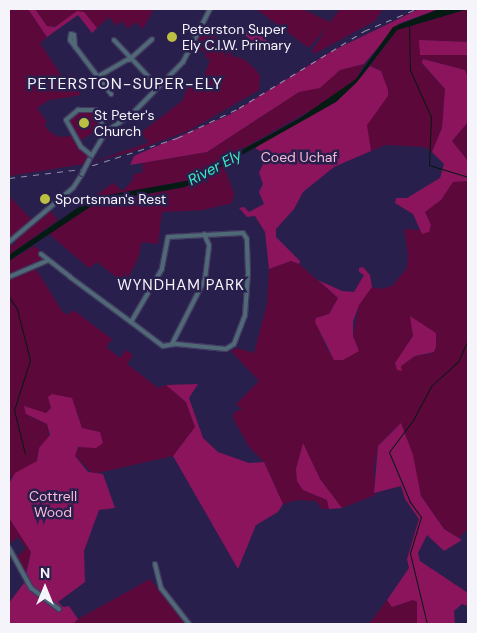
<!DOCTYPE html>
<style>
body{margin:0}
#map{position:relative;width:477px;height:633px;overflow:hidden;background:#291f4c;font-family:"DM Sans",sans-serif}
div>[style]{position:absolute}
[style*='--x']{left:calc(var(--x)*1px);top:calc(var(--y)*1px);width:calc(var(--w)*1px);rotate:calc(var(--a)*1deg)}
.green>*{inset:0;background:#5d083b}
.forest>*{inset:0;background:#8c145c}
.water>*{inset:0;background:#041a13}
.stream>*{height:1px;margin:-0.5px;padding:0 0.5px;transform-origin:0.5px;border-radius:0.5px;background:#041a13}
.roads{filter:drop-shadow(1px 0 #413961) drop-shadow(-1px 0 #413961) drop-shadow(0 1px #413961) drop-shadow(0 -1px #413961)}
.minor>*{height:4px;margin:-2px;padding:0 2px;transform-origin:2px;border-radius:2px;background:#506976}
.rail>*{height:1px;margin-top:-0.5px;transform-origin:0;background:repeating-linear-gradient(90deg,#948ea7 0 6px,transparent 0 12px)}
.bridges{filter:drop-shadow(1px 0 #413961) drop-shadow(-1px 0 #413961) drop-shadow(0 1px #413961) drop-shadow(0 -1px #413961)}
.minor-bridge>*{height:4px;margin:-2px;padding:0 2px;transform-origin:2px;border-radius:2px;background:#506976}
.dots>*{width:14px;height:14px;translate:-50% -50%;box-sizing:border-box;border:2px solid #291f4c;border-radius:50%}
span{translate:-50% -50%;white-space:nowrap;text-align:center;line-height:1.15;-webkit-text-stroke:5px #291f4c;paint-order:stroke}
.poi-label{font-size:14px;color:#f5f4fa}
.left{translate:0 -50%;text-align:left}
.park-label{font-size:14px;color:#f9bcd7}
.water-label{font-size:15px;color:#39eebf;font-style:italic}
.neighbourhood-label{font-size:15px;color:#f5f4fa;letter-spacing:1px}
.quarter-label{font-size:16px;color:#f5f4fa;letter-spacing:1px}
.frame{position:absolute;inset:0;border:10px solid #f5f4fa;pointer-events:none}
.north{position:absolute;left:20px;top:563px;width:50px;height:50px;-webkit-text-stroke:4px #291f4c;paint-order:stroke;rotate:0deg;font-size:14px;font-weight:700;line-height:20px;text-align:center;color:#f5f4fa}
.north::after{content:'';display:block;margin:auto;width:18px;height:22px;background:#f5f4fa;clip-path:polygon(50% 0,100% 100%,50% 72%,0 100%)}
</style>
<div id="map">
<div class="green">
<div style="clip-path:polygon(9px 9px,28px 9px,47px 37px,40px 43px,63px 78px,72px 74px,81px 95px,49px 100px,37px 108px,47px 122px,44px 125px,50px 132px,59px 137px,73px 136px,88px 154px,84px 164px,9px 176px)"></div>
<div style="clip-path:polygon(35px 9px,154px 9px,143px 29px,135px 22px,128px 29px,122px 21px,116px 26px,109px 17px,97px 28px,80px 11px,58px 26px,47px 26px)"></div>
<div style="clip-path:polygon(256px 9px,302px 9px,330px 22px,340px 9px,383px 9px,375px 21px,314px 54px,312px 51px,327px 27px,309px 48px)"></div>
<div style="clip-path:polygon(468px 9px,468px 42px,419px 40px,468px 55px,468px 77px,465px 70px,423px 59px,422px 64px,445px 89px,442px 128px,432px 152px,425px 147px,385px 145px,371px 151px,366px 125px,388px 96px,377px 68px,370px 66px,397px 30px)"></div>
<div style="clip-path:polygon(202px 28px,224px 42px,234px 56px,245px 60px,256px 70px,260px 76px,259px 90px,190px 130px,137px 150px,89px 163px,148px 143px,142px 132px,182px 101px,188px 86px,193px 88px,203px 79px,210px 60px,205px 57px,206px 52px,192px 49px,195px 48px)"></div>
<div style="clip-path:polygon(364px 64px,356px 79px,327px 101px,186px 181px,92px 198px,113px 183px,122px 191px,133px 180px,133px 175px,143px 172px,142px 163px,207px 152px,299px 92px,340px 70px)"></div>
<div style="clip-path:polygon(96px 111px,102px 127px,79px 141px,67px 122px,76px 113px)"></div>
<div style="clip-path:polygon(468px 122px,468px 161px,452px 141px)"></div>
<div style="clip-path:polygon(223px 164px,234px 194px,232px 203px,203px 210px,162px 212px,158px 244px,142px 242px,138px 258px,125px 284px,97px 262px,89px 268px,49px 234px,96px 203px,185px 187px)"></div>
<div style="clip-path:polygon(evenodd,468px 181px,468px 528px,459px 538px,444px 529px,421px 496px,402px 431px,404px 426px,394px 429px,378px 446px,374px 468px,375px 495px,342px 508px,320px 479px,303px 443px,296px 469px,303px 490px,327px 500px,329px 509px,322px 509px,316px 501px,296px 500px,283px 504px,264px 462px,249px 447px,233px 418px,234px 412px,242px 409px,236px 404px,259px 381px,231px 351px,237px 348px,254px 353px,267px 304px,269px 269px,291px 261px,299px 264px,338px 298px,329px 314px,316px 318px,320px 333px,329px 353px,358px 348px,353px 336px,359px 305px,372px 287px,381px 289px,392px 286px,407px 268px,408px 255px,404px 229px,420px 230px,422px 234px,431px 225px,425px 212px,441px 200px,453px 182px,468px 181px,412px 321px,436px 339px,430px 354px,415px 356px,401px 366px,395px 363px,413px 336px,412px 321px)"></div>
<div style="clip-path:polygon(9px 196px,32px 220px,9px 240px)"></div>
<div style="clip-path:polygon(49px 209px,58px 220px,9px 255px,9px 246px,16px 243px,15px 239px)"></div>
<div style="clip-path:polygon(34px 246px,49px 257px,9px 276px,9px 261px)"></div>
<div style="clip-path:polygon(36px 269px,62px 311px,68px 315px,73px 310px,112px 339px,106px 347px,120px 358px,126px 350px,133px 355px,127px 364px,158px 388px,166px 385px,186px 402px,195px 427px,173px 456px,93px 474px,75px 456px,75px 450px,102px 438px,100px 432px,82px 428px,77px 412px,48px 397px,51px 408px,46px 413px,24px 409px,31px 417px,47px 424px,49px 439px,39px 448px,37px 461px,11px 477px,9px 484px,9px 279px)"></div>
<div style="clip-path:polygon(9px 518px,31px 552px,25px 575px,16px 558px,26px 548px,18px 537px,9px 544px)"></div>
<div style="clip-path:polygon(150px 579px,187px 624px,73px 624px,78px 619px)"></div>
<div style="clip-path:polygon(387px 600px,392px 607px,413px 600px,417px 602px,417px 624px,369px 624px)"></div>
</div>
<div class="forest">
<div style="clip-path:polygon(28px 9px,35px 9px,47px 26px,55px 27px,77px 11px,84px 12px,97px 28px,92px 33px,78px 15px,47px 37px)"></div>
<div style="clip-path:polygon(419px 9px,439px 9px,398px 24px,364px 64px,340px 70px,320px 88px,299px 92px,207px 152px,130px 165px,134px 156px,229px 115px,332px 51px)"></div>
<div style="clip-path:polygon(245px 30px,264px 35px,271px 50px,259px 47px,246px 36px)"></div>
<div style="clip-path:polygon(419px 40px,468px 42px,468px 55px,420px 55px)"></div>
<div style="clip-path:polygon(423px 59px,465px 70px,468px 77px,468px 122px,452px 141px,468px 161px,468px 181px,453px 182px,441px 200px,425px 212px,431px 225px,429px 232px,422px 234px,413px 214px,395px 203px,396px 198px,407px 198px,440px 178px,444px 164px,432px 152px,442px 128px,445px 89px,422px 63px)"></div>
<div style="clip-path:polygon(370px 66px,381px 71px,388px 90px,388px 96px,367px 125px,371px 151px,334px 167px,303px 192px,294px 209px,276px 229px,276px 237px,300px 261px,299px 264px,291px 261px,269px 269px,265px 232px,255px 216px,247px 217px,239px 208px,244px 207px,249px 212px,264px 204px,259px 192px,263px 184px,259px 173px,267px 155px,255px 148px,356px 83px)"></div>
<div style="clip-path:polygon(363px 267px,370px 275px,372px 287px,359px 305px,353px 322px,353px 336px,359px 351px,343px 360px,334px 360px,315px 322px,316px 318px,329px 314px,338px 298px,318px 280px,342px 291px,354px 292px,364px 275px,359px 272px,359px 268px)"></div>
<div style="clip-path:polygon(410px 316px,436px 333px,436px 347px,434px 352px,415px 356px,401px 366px,402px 371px,397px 370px,395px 363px,413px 336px)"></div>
<div style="clip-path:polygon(198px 384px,189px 398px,203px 438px,218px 452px,249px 463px,264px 462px,283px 504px,278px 512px,256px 525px,238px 569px,173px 456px,195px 427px,186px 402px,166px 385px)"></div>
<div style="clip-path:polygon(52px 394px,72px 398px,82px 428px,100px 432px,103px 443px,96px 448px,78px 447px,75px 456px,88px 472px,103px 474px,115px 508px,99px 510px,84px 551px,85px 582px,58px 602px,63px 607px,69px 606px,78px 619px,73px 624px,9px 624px,9px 603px,24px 583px,31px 552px,9px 518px,9px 484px,15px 473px,37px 461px,39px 448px,50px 435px,47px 424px,26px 414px,24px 406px,46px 413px,51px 408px,48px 397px)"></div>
<div style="clip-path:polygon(401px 423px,413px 455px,421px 496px,444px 529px,462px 540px,444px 551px,427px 535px,418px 553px,420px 561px,468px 593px,468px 606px,462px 604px,454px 611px,455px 624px,417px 624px,417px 602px,413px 600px,392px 607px,387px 600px,409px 568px,407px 559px,419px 519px,405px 499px,401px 486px,374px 493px,378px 446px)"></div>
<div style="clip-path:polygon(303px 443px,320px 479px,342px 508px,329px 509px,327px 500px,303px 490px,297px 481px,296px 469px)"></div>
</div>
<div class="water">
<div style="clip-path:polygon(439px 9px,468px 9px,397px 30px,356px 83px,336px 102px,185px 187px,96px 203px,9px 261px,9px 255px,92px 198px,186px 181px,300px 118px,356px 79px,393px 27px)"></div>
</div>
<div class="stream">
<div style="--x:409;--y:26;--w:44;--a:88.7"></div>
<div style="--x:410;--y:70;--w:51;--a:65.9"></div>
<div style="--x:431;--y:117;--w:48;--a:92.4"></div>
<div style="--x:429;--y:165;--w:41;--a:17.1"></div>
<div style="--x:9;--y:297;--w:14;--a:56"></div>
<div style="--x:17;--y:309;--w:53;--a:75.7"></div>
<div style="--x:30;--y:360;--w:52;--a:107.7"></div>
<div style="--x:14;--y:410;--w:45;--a:76"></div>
<div style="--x:427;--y:624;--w:73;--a:-103.5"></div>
<div style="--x:410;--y:553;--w:38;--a:-73"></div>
<div style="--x:421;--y:517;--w:19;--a:-126"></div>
<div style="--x:410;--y:502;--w:54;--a:-112.8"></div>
<div style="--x:389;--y:452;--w:40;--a:-53"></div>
<div style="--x:413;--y:420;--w:38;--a:-62"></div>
<div style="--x:431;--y:386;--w:36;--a:-42"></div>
<div style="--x:458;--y:362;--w:24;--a:-66"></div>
</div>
<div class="roads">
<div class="minor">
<div style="--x:114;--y:40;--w:64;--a:46.9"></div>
<div style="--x:75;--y:47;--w:12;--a:-95"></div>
<div style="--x:74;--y:35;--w:3;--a:-162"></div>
<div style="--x:71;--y:34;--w:6;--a:99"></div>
<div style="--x:70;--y:40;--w:68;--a:52.8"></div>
<div style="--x:129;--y:60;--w:31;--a:-42"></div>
<div style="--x:99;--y:76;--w:34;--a:-30"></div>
<div style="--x:91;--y:155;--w:13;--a:-141"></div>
<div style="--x:81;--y:147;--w:31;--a:-119"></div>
<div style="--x:66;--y:120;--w:16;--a:-40"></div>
<div style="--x:78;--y:110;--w:18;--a:0"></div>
<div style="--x:96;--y:110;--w:24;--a:66"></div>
<div style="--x:89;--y:160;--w:33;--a:-59"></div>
<div style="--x:106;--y:132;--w:32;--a:-35"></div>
<div style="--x:132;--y:114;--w:73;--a:-45.6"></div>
<div style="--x:183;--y:62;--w:59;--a:-63"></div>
<div style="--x:9;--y:242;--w:84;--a:-40.2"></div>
<div style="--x:73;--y:188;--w:17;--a:-57"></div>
<div style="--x:41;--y:254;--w:37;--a:38"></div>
<div style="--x:70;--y:277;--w:76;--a:36.4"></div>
<div style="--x:131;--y:322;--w:40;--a:37"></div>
<div style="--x:163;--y:346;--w:13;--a:-9"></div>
<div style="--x:176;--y:344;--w:50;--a:5.7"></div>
<div style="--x:226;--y:349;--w:9;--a:-32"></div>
<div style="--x:234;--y:344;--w:31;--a:-69"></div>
<div style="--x:245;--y:315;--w:42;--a:-85.9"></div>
<div style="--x:248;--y:273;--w:34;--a:-92"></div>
<div style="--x:247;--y:239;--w:7;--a:-124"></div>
<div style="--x:243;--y:233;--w:75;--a:176.9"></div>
<div style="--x:168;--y:237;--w:33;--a:101"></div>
<div style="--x:162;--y:269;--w:61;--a:120.3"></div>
<div style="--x:9;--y:277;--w:43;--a:-23"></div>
<div style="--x:172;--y:344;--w:73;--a:-63.1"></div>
<div style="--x:205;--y:279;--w:34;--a:-83"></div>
<div style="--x:209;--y:245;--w:12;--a:-114"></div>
<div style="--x:9;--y:548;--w:46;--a:61.2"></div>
<div style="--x:31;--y:588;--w:35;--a:37"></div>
<div style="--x:155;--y:564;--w:25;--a:76"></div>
<div style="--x:161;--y:588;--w:46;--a:52.1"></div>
</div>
</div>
<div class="rail">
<div style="--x:9;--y:178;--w:73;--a:-7.1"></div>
<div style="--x:81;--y:169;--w:101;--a:-17.9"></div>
<div style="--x:177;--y:138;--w:69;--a:-25.8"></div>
<div style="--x:239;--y:108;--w:147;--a:-31.6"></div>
<div style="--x:364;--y:31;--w:56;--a:-22.9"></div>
</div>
<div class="bridges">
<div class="minor-bridge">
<div style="--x:82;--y:174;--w:16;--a:-63"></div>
</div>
</div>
<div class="dots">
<div style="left:172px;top:37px;background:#bdbf43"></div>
<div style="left:84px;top:123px;background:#bdbf43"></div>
<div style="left:45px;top:199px;background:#bdbf43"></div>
</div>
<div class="poi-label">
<span class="left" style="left:182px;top:37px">Peterston Super<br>Ely C.I.W. Primary</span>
<span class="left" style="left:94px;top:123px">St Peter's<br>Church</span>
<span class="left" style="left:55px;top:199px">Sportsman's Rest</span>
</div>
<div class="park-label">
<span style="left:299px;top:157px">Coed Uchaf</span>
<span style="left:53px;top:504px">Cottrell<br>Wood</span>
</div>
<div class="water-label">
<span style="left:215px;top:168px;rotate:-28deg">River Ely</span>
</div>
<div class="neighbourhood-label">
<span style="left:181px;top:286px">WYNDHAM PARK</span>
</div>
<div class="quarter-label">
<span style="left:125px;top:84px">PETERSTON-SUPER-ELY</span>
</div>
<div class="frame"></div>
<div class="north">N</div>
</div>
